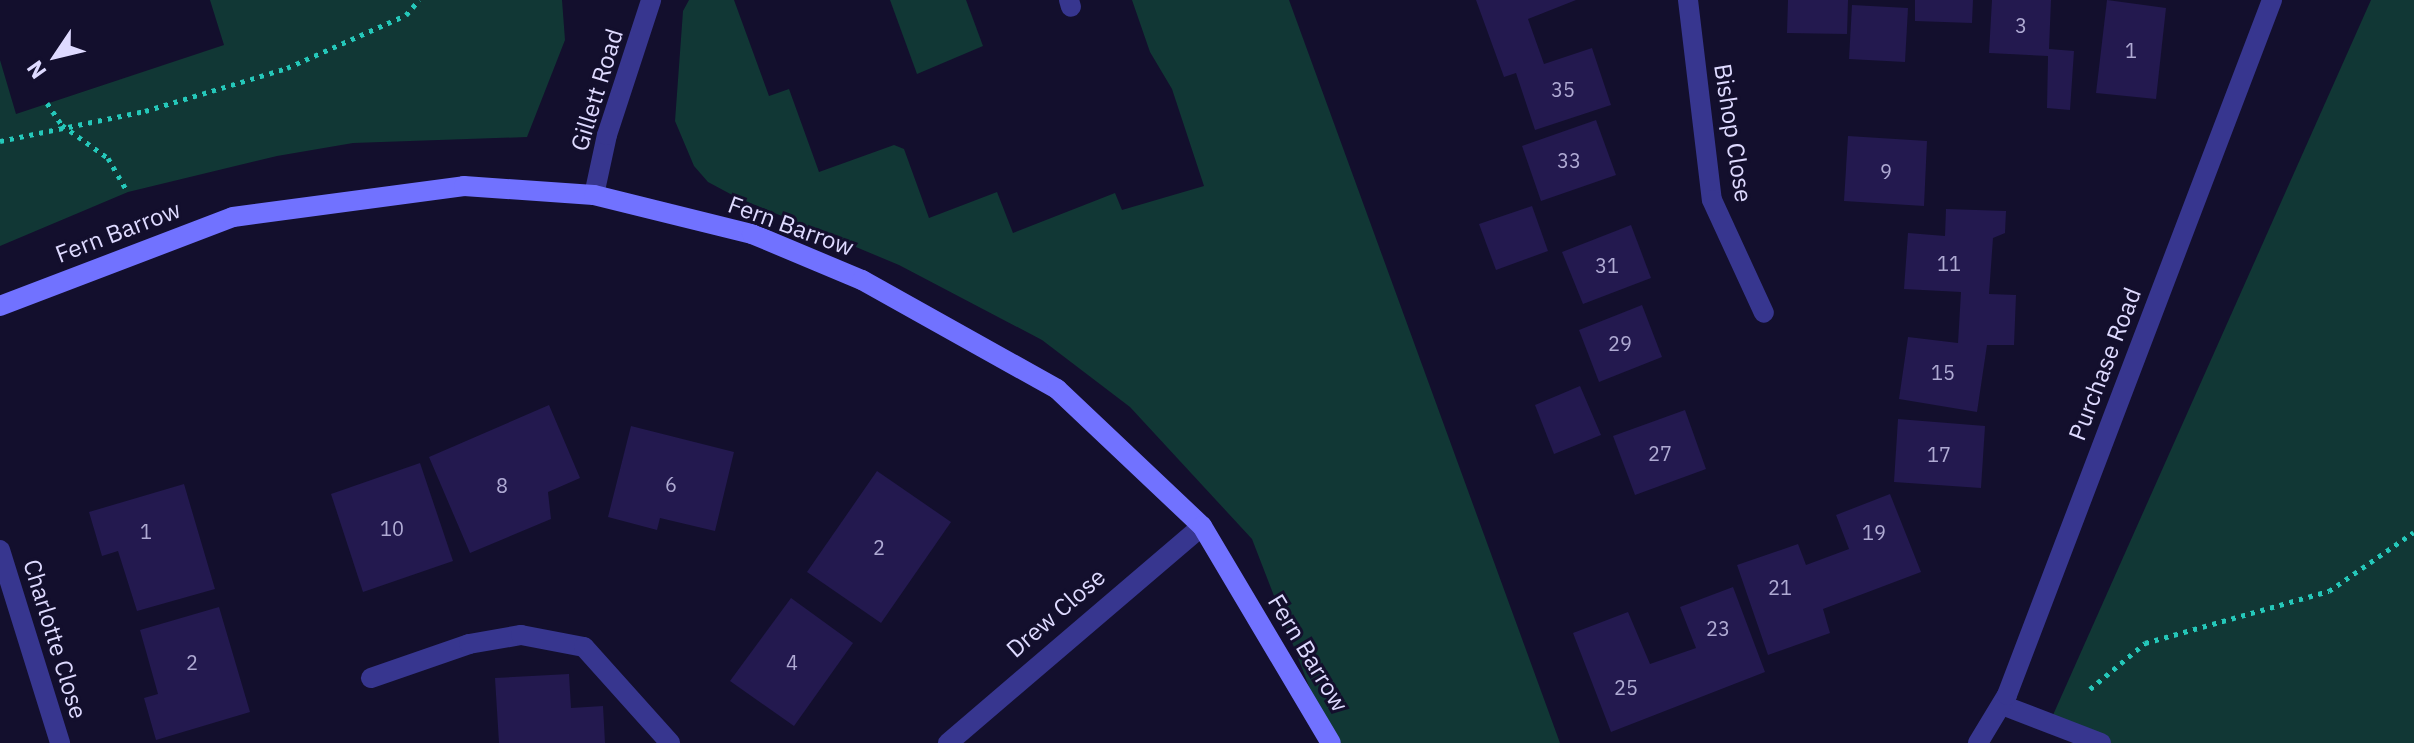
<!DOCTYPE html>
<style>
body{margin:0}
#map{position:relative;width:2414px;height:743px;overflow:hidden;background:#130f2d;font-family:"IBM Plex Sans",sans-serif}
div>[style]{position:absolute}
[style*='--x']{left:calc(var(--x)*1px);top:calc(var(--y)*1px);width:calc(var(--w)*1px);rotate:calc(var(--a)*1deg)}
.green>*{inset:0;background:#113735}
.building>*{inset:0;background:#23194f}
.path>*{height:5px;margin-top:-2.5px;transform-origin:0;background:repeating-linear-gradient(90deg,#25c8ba 0 4px,transparent 0 10px)}
.lane>*{height:20px;margin:-10px;padding:0 10px;transform-origin:10px;border-radius:10px;background:#37368f}
.street>*{height:20px;margin:-10px;padding:0 10px;transform-origin:10px;border-radius:10px;background:#37368f}
.secondary>*{height:20px;margin:-10px;padding:0 10px;transform-origin:10px;border-radius:10px;background:#7172ff}
span{translate:-50% -50%;white-space:nowrap;text-align:center;line-height:1.15;-webkit-text-stroke:6px #130f2d;paint-order:stroke}
.number-label{font-size:20px;color:#afaad3}
.number-label span{-webkit-text-stroke-width:0}
.street-label{font-size:24px;color:#dedaff}
.north{position:absolute;left:16px;top:16px;width:80px;height:80px;-webkit-text-stroke:6px #130f2d;paint-order:stroke;rotate:235deg;font-size:22px;font-weight:700;line-height:32px;text-align:center;color:#dedaff}
.north::after{content:'';display:block;margin:auto;width:28px;height:36px;background:#dedaff;clip-path:polygon(50% 0,100% 100%,50% 72%,0 100%)}
</style>
<div id="map">
<div class="green">
<div style="clip-path:polygon(210px 0,562px 0,565px 40px,527px 137px,353px 143px,277px 156px,128px 192px,0 246px,0 60px,16px 114px,224px 45px)"></div>
<div style="clip-path:polygon(689px 0,734px 0,769px 96px,789px 89px,819px 172px,894px 145px,904px 149px,929px 218px,997px 192px,1013px 233px,1115px 193px,1122px 210px,1204px 186px,1172px 89px,1150px 52px,1132px 0,1289px 0,1560px 743px,1331px 743px,1252px 539px,1130px 407px,1042px 340px,899px 265px,736px 197px,708px 182px,694px 166px,675px 121px,683px 11px)"></div>
<div style="clip-path:polygon(890px 0,966px 0,983px 46px,917px 74px)"></div>
<div style="clip-path:polygon(2371px 0,2414px 0,2414px 743px,2101px 743px,2049px 724px)"></div>
</div>
<div class="building">
<div style="clip-path:polygon(1476px 0,1576px 0,1528px 19px,1544px 64px,1592px 48px,1611px 105px,1535px 130px,1516px 73px,1504px 77px)"></div>
<div style="clip-path:polygon(1788px 0,1848px 0,1847px 34px,1787px 33px)"></div>
<div style="clip-path:polygon(1915px 0,1973px 0,1972px 23px,1915px 21px)"></div>
<div style="clip-path:polygon(1992px 0,2051px 0,2049px 49px,2074px 51px,2070px 110px,2047px 108px,2048px 56px,1989px 53px)"></div>
<div style="clip-path:polygon(2107px 0,2166px 8px,2156px 99px,2096px 93px)"></div>
<div style="clip-path:polygon(1852px 5px,1908px 8px,1905px 62px,1849px 59px)"></div>
<div style="clip-path:polygon(1596px 120px,1616px 175px,1541px 201px,1522px 146px)"></div>
<div style="clip-path:polygon(1848px 136px,1927px 141px,1924px 206px,1844px 201px)"></div>
<div style="clip-path:polygon(1532px 206px,1548px 251px,1496px 270px,1479px 224px)"></div>
<div style="clip-path:polygon(1946px 209px,2006px 211px,2005px 233px,1993px 238px,1989px 294px,2016px 295px,2014px 345px,1987px 345px,1977px 412px,1899px 399px,1908px 337px,1958px 343px,1961px 292px,1904px 289px,1908px 233px,1945px 236px)"></div>
<div style="clip-path:polygon(1631px 225px,1651px 278px,1583px 304px,1562px 252px)"></div>
<div style="clip-path:polygon(1642px 305px,1662px 357px,1599px 382px,1579px 330px)"></div>
<div style="clip-path:polygon(1580px 386px,1601px 435px,1554px 454px,1535px 405px)"></div>
<div style="clip-path:polygon(549px 405px,580px 478px,548px 492px,551px 519px,470px 553px,429px 457px)"></div>
<div style="clip-path:polygon(1685px 410px,1706px 469px,1635px 495px,1613px 436px)"></div>
<div style="clip-path:polygon(1898px 419px,1985px 426px,1981px 488px,1894px 482px)"></div>
<div style="clip-path:polygon(631px 426px,734px 452px,715px 531px,660px 518px,657px 530px,608px 517px)"></div>
<div style="clip-path:polygon(420px 463px,453px 561px,363px 592px,331px 494px)"></div>
<div style="clip-path:polygon(877px 471px,951px 522px,881px 623px,807px 572px)"></div>
<div style="clip-path:polygon(184px 484px,215px 589px,137px 611px,118px 551px,102px 556px,89px 512px)"></div>
<div style="clip-path:polygon(1890px 494px,1921px 572px,1823px 609px,1830px 633px,1768px 655px,1737px 565px,1798px 544px,1806px 565px,1849px 549px,1836px 515px)"></div>
<div style="clip-path:polygon(1733px 587px,1765px 672px,1611px 732px,1573px 633px,1628px 612px,1650px 664px,1696px 648px,1680px 607px)"></div>
<div style="clip-path:polygon(791px 598px,853px 643px,794px 726px,730px 681px)"></div>
<div style="clip-path:polygon(219px 607px,250px 712px,156px 740px,144px 698px,158px 694px,140px 630px)"></div>
<div style="clip-path:polygon(569px 674px,571px 708px,603px 706px,605px 743px,499px 743px,495px 678px)"></div>
</div>
<div class="path">
<div style="--x:47;--y:103;--w:27;--a:56"></div>
<div style="--x:62;--y:125;--w:57;--a:35.7"></div>
<div style="--x:108;--y:158;--w:39;--a:60"></div>
<div style="--x:0;--y:141;--w:148;--a:-11.7"></div>
<div style="--x:145;--y:111;--w:148;--a:-16.8"></div>
<div style="--x:287;--y:68;--w:130;--a:-24"></div>
<div style="--x:406;--y:15;--w:20;--a:-49"></div>
<div style="--x:2090;--y:689;--w:72;--a:-39.9"></div>
<div style="--x:2145;--y:643;--w:191;--a:-15.8"></div>
<div style="--x:2329;--y:591;--w:103;--a:-34.8"></div>
</div>
<div class="lane">
<div style="--x:1069;--y:0;--w:7;--a:74"></div>
<div style="--x:371;--y:678;--w:104;--a:-19.1"></div>
<div style="--x:469;--y:644;--w:53;--a:-9.8"></div>
<div style="--x:521;--y:635;--w:64;--a:10.8"></div>
<div style="--x:584;--y:647;--w:129;--a:48.1"></div>
</div>
<div class="street">
<div style="--x:1688;--y:0;--w:201;--a:83.2"></div>
<div style="--x:1712;--y:200;--w:124;--a:65.3"></div>
<div style="--x:594;--y:195;--w:61;--a:-77.8"></div>
<div style="--x:607;--y:135;--w:142;--a:-71.9"></div>
<div style="--x:0;--y:550;--w:202;--a:72.7"></div>
<div style="--x:2002;--y:705;--w:106;--a:21"></div>
<div style="--x:948;--y:743;--w:334;--a:-40.5"></div>
<div style="--x:1978;--y:743;--w:56;--a:-58.9"></div>
<div style="--x:2007;--y:695;--w:744;--a:-69.13"></div>
</div>
<div class="secondary">
<div style="--x:0;--y:306;--w:249;--a:-20.9"></div>
<div style="--x:233;--y:217;--w:233;--a:-7.6"></div>
<div style="--x:464;--y:186;--w:130;--a:4"></div>
<div style="--x:594;--y:195;--w:163;--a:13.9"></div>
<div style="--x:752;--y:234;--w:119;--a:22.7"></div>
<div style="--x:862;--y:280;--w:223;--a:29.2"></div>
<div style="--x:1057;--y:389;--w:199;--a:43.4"></div>
<div style="--x:1202;--y:526;--w:252;--a:59.3"></div>
</div>
<div class="number-label">
<span style="left:2021px;top:25px">3</span>
<span style="left:2131px;top:50px">1</span>
<span style="left:1563px;top:89px">35</span>
<span style="left:1569px;top:160px">33</span>
<span style="left:1886px;top:171px">9</span>
<span style="left:1949px;top:263px">11</span>
<span style="left:1607px;top:265px">31</span>
<span style="left:1620px;top:343px">29</span>
<span style="left:1943px;top:372px">15</span>
<span style="left:1660px;top:453px">27</span>
<span style="left:1939px;top:454px">17</span>
<span style="left:671px;top:484px">6</span>
<span style="left:502px;top:485px">8</span>
<span style="left:392px;top:528px">10</span>
<span style="left:146px;top:531px">1</span>
<span style="left:1874px;top:532px">19</span>
<span style="left:879px;top:547px">2</span>
<span style="left:1780px;top:587px">21</span>
<span style="left:1718px;top:628px">23</span>
<span style="left:192px;top:662px">2</span>
<span style="left:792px;top:662px">4</span>
<span style="left:1626px;top:687px">25</span>
</div>
<div class="street-label">
<span style="left:597px;top:90px;rotate:-73deg">Gillett Road</span>
<span style="left:1733px;top:133px;rotate:81deg">Bishop Close</span>
<span style="left:791px;top:226px;rotate:20deg">Fern Barrow</span>
<span style="left:118px;top:232px;rotate:-21deg">Fern Barrow</span>
<span style="left:2105px;top:364px;rotate:-69deg">Purchase Road</span>
<span style="left:1056px;top:613px;rotate:-41deg">Drew Close</span>
<span style="left:55px;top:639px;rotate:73deg">Charlotte Close</span>
<span style="left:1308px;top:653px;rotate:59deg">Fern Barrow</span>
</div>
<div class="north">N</div>
</div>
